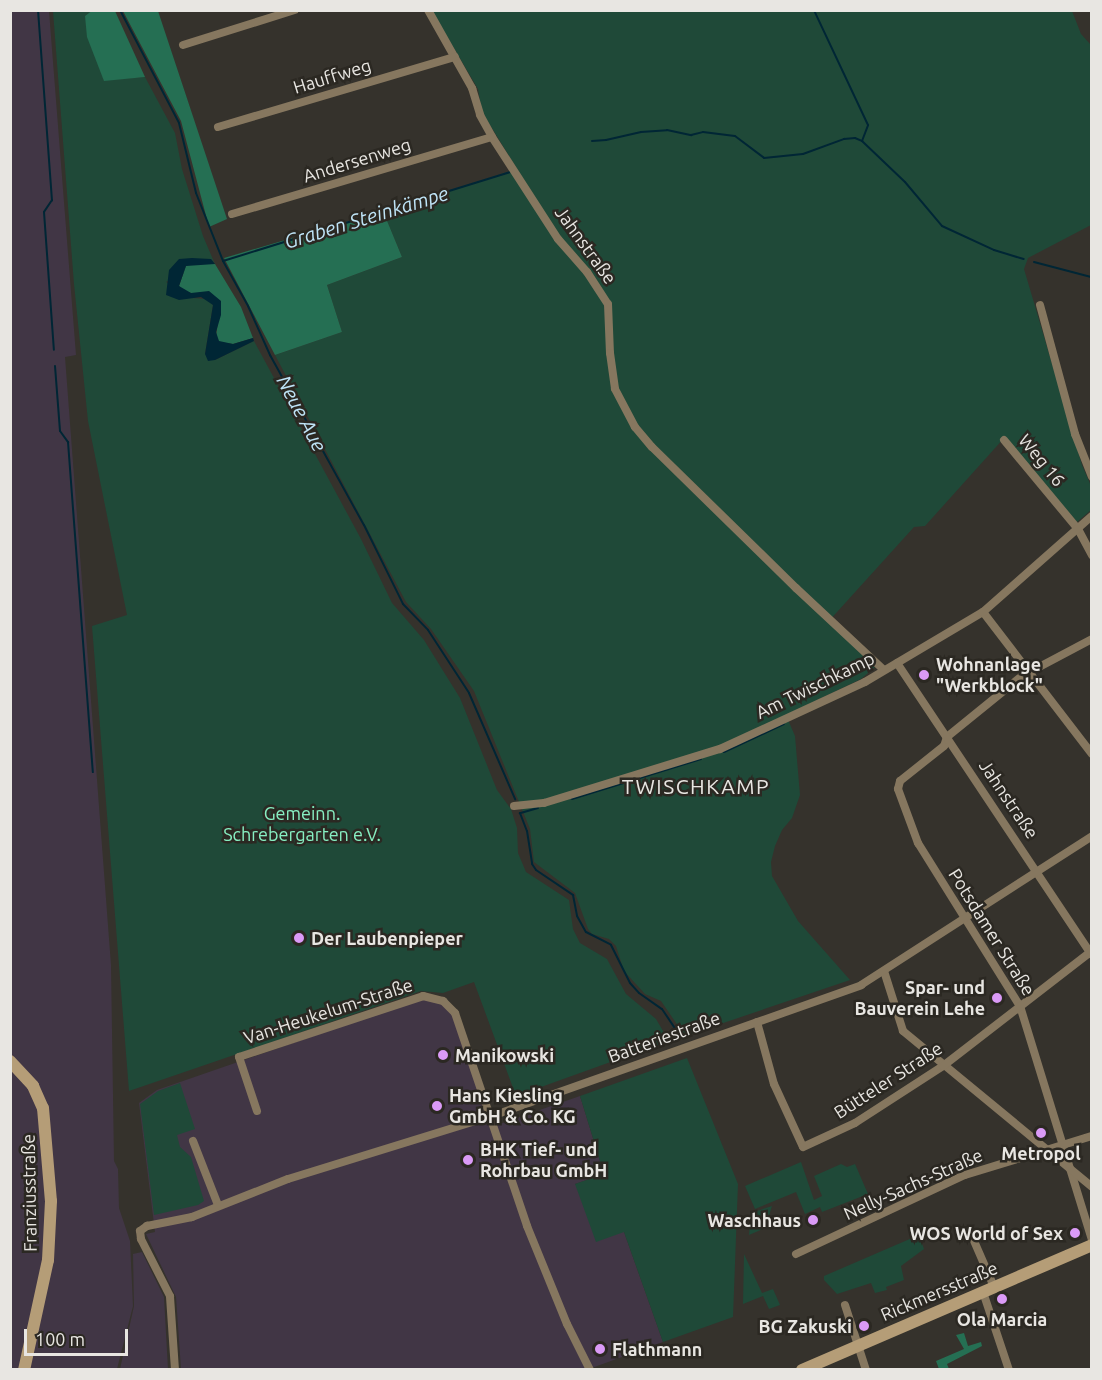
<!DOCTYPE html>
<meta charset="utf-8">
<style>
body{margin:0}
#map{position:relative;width:1102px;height:1380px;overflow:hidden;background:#35322c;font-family:Ubuntu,sans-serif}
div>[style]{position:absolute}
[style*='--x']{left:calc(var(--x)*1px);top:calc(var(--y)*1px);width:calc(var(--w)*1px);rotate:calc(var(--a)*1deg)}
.industrial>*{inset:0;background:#413645}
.green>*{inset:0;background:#1f4938}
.forest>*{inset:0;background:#256f53}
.water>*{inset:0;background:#002635}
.stream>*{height:2px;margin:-1px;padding:0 1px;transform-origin:1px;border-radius:1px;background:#002635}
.street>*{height:8px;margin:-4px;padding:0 4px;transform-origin:4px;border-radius:4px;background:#86775f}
.secondary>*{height:12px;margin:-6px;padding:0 6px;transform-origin:6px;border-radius:6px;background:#b59d77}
.dots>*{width:16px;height:16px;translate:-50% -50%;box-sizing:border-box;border:3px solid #2b2822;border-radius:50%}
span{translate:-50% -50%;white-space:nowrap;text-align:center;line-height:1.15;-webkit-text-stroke:5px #2b2822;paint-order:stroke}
.street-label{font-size:18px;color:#e8e6e2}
.poi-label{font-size:18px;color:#e8e6e2;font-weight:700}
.left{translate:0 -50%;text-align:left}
.right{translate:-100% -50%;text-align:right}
.park-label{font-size:18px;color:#87efc2}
.water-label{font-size:20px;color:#bfe4f7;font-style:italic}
.quarter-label{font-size:21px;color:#e8e6e2;letter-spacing:1.5px}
.frame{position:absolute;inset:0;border:12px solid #e8e6e2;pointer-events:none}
.scale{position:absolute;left:24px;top:1329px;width:104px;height:27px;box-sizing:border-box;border:3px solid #e8e6e2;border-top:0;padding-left:8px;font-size:18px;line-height:21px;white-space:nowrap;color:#e8e6e2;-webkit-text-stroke:4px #2b2822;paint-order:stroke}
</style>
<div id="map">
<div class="industrial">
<div style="clip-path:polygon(10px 11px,49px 11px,76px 355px,65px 357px,111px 965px,114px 1161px,118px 1169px,119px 1208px,130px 1241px,133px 1306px,117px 1369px,11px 1369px)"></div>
<div style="clip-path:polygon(421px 999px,439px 1002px,452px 1014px,491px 1127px,580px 1096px,604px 1174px,575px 1184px,624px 1232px,663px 1342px,589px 1369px,181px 1369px,176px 1297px,146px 1234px,155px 1232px,139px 1103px,157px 1090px)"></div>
<div style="clip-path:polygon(142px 1252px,164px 1297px,168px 1369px,120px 1369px,134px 1306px,133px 1254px)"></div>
</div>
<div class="green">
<div style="clip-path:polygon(53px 11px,93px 11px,85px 16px,104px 80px,145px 77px,175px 133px,182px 169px,203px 236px,215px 264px,211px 259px,166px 282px,192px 298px,207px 299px,213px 305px,205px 354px,215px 360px,254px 341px,361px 539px,392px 603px,424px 640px,460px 698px,497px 790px,511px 809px,517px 828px,518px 853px,526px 872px,569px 900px,573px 929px,580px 943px,607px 959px,626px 994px,656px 1019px,669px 1041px,516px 1096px,474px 982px,443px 993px,421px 991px,129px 1091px,92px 626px,127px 615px,88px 421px,74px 284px)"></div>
<div style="clip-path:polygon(432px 11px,1072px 11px,1081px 34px,1091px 45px,1091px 225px,1028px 258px,1024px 269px,1082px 465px,1091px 486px,1091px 510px,1077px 522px,1005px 437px,925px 526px,914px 527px,828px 622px,875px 667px,861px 679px,786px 715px,795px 736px,800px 795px,792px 818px,782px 830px,775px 846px,771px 862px,772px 876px,798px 921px,850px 980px,685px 1036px,661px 1001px,645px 994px,624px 971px,616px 946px,609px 939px,592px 934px,588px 929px,575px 893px,534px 862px,530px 829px,474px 691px,431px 629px,406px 602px,275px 355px,342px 332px,327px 285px,402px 257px,383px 211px,511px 171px,543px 211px,482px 112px,478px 89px)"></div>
<div style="clip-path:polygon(687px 1058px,738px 1184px,733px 1317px,663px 1342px,624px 1232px,596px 1242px,575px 1184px,604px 1174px,580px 1096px)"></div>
<div style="clip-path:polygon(180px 1083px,195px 1129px,177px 1135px,180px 1147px,191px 1157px,204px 1201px,198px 1205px,154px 1215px,140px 1104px,158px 1091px)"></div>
<div style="clip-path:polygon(801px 1162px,814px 1200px,822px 1196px,814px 1176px,841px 1164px,847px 1167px,855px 1164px,868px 1194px,822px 1212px,820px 1207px,805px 1214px,796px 1192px,755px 1209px,745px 1186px)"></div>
<div style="clip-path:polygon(772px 1206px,768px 1219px,770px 1226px,749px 1235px,751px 1213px)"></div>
<div style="clip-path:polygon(919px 1235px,924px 1249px,901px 1266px,904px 1280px,886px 1287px,887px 1290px,875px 1293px,871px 1283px,837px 1294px,824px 1280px,824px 1276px)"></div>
<div style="clip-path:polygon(744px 1254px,762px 1293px,773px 1289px,780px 1305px,769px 1309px,763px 1296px,743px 1304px)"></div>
</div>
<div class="forest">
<div style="clip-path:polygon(93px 10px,115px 11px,145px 77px,104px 81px,87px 37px,85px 16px)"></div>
<div style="clip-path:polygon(123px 11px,158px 11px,227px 219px,209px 227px,181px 121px)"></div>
<div style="clip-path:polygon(383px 211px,402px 257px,327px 285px,342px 332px,275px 355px,224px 258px)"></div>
<div style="clip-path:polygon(194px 263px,215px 264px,241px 307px,253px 338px,233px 344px,219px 342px,216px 336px,221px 301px,184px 291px,179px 286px,186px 266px)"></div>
<div style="clip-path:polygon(964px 1333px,968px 1346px,981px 1342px,982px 1346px,947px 1364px,949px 1369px,939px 1369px,936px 1361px,964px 1349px,956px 1335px)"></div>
</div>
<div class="water">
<div style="clip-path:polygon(192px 258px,211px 259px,215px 264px,186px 266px,179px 286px,191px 293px,209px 291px,221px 301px,221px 315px,216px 332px,219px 341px,233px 344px,253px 338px,254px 341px,215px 360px,208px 361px,205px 354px,213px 305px,201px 297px,179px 300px,166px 295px,169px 270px,179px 259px)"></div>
</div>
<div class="stream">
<div style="--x:38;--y:10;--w:191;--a:85.8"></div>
<div style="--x:52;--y:200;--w:14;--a:124"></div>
<div style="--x:44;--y:212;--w:138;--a:85.9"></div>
<div style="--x:120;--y:10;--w:127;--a:62.4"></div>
<div style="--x:179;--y:123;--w:72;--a:76.3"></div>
<div style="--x:196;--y:193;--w:73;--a:68.3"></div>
<div style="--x:223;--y:261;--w:51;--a:60.9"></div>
<div style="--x:248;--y:306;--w:54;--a:65.8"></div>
<div style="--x:270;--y:355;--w:194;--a:61.1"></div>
<div style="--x:364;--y:525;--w:88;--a:63.7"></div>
<div style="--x:403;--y:604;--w:36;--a:46"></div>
<div style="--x:428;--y:630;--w:75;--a:56.9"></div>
<div style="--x:469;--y:693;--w:116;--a:66.5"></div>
<div style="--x:592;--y:141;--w:14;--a:-4"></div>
<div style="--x:606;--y:140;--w:36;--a:-13"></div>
<div style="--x:641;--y:132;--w:26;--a:-4"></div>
<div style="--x:667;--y:130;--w:25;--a:12"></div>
<div style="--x:691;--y:135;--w:12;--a:-14"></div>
<div style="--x:703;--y:132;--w:32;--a:7"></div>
<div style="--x:735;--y:136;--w:36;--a:37"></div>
<div style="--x:764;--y:158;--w:39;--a:-6"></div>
<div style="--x:803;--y:154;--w:44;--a:-20.1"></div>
<div style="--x:844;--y:139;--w:11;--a:-5"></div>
<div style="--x:855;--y:138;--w:8;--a:23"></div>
<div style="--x:862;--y:141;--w:17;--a:-69"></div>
<div style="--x:868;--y:125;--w:127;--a:-115.2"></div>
<div style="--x:862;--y:141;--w:59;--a:43.6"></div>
<div style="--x:905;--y:182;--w:57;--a:49.9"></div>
<div style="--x:942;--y:226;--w:57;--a:24.8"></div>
<div style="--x:994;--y:250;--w:31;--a:17"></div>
<div style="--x:223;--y:261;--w:300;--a:-17.2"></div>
<div style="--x:1034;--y:262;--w:59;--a:14.7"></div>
<div style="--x:55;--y:366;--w:65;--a:85.6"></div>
<div style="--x:60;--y:431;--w:14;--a:54"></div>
<div style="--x:68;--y:442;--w:331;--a:85.7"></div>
<div style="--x:724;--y:752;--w:66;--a:-25"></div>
<div style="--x:572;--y:799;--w:135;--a:-17.2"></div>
<div style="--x:538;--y:808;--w:19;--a:164"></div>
<div style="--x:520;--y:813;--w:19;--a:69"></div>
<div style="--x:527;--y:831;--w:33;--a:81"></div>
<div style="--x:532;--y:864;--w:7;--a:56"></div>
<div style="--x:536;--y:870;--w:45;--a:34"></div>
<div style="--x:573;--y:895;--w:21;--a:79"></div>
<div style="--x:577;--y:916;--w:18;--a:61"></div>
<div style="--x:586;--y:932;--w:28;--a:27"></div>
<div style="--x:611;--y:945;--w:42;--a:63.4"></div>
<div style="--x:630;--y:983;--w:13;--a:48"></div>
<div style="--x:639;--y:993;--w:28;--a:35"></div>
<div style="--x:662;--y:1009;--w:23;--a:56"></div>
</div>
<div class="street">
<div style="--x:428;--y:10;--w:90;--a:60.6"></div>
<div style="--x:472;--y:88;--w:28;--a:73"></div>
<div style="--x:480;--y:115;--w:25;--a:61"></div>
<div style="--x:492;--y:137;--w:121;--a:57.1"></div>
<div style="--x:558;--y:239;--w:44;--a:48.7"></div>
<div style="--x:587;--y:272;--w:38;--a:57"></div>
<div style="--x:608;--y:304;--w:49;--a:87.7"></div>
<div style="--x:610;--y:353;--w:36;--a:82"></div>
<div style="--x:615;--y:389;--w:43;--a:62.2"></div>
<div style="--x:635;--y:427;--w:26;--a:50"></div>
<div style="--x:652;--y:447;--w:202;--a:44.4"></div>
<div style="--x:796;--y:588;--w:120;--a:43"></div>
<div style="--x:183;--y:45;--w:117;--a:-17.4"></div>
<div style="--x:218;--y:127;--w:247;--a:-16.5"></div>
<div style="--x:232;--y:214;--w:271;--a:-16.5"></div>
<div style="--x:1040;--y:305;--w:134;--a:74.8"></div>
<div style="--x:1075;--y:434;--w:46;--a:68.4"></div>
<div style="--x:1004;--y:440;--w:116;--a:50.3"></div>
<div style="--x:1078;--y:529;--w:30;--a:62"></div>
<div style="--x:983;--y:612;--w:179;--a:52.5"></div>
<div style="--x:1092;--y:639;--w:79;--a:152.1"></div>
<div style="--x:1022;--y:676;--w:97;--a:140.9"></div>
<div style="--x:947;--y:737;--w:9;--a:108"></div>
<div style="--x:944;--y:746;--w:56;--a:141.5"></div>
<div style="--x:900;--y:781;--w:8;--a:104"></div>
<div style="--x:898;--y:789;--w:58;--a:69.7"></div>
<div style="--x:918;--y:843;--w:192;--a:58"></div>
<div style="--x:1020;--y:1006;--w:245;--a:72.9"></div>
<div style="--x:897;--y:663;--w:350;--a:56.3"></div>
<div style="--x:514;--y:806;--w:30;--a:-6"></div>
<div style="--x:544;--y:803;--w:184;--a:-17.1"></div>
<div style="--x:720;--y:749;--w:160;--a:-24.8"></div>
<div style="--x:865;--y:682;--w:137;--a:-30.7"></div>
<div style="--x:983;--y:612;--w:145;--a:-41.4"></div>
<div style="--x:884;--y:971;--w:63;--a:72.4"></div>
<div style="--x:903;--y:1031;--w:245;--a:39.5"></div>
<div style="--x:757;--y:1022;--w:64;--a:74.7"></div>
<div style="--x:774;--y:1084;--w:69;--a:65.3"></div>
<div style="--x:803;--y:1147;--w:57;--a:-24.8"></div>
<div style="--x:855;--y:1123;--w:105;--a:-32.9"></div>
<div style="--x:943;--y:1066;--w:188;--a:-37.7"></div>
<div style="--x:257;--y:1111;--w:57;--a:-108.4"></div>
<div style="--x:239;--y:1057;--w:194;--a:-18.3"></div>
<div style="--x:423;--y:996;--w:21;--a:14"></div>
<div style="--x:443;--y:1001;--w:17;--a:45"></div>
<div style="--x:455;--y:1013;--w:225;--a:71.3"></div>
<div style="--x:527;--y:1226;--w:106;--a:67.8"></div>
<div style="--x:567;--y:1324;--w:51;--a:63.4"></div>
<div style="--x:193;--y:1141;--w:69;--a:68.7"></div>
<div style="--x:971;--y:1234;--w:58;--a:66.5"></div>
<div style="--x:796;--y:1254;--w:187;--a:-25.1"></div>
<div style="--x:965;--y:1175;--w:133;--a:-17.1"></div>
<div style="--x:983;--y:1292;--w:82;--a:71.6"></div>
<div style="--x:845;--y:1305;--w:68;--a:72.1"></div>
<div style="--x:175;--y:1370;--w:74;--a:-93.9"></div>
<div style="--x:170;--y:1296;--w:64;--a:-117"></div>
<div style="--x:141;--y:1239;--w:8;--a:-97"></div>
<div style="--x:140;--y:1231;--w:9;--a:-36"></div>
<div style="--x:147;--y:1226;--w:46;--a:-11.3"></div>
<div style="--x:192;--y:1217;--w:103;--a:-21.6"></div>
<div style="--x:288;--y:1179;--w:214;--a:-17.2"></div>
<div style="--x:492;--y:1116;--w:392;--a:-19.5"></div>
<div style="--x:861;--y:985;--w:275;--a:-32.8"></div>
</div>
<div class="secondary">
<div style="--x:10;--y:1061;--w:34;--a:47"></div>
<div style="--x:33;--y:1086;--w:24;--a:66"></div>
<div style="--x:43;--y:1108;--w:93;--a:85.1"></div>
<div style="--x:51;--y:1201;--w:59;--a:92.9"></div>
<div style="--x:48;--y:1260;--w:113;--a:102.3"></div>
<div style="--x:802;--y:1370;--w:316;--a:-23.3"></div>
</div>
<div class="dots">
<div style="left:924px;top:675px;background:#da9af6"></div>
<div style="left:299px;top:938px;background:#da9af6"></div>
<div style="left:997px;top:998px;background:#da9af6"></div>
<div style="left:443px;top:1055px;background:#da9af6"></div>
<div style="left:437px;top:1106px;background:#da9af6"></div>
<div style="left:1041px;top:1133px;background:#da9af6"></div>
<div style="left:468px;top:1160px;background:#da9af6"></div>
<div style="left:813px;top:1220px;background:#da9af6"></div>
<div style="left:1075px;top:1233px;background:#da9af6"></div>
<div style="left:1002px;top:1299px;background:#da9af6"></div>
<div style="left:864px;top:1326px;background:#da9af6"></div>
<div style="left:600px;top:1349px;background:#da9af6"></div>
</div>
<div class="street-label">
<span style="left:332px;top:76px;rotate:-17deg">Hauffweg</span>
<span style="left:357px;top:160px;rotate:-17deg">Andersenweg</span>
<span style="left:586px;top:245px;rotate:54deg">Jahnstraße</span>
<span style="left:1042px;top:460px;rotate:51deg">Weg 16</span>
<span style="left:815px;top:685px;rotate:-26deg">Am Twischkamp</span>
<span style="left:1009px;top:799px;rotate:56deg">Jahnstraße</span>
<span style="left:992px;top:932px;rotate:58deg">Potsdamer Straße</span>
<span style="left:328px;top:1011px;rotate:-18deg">Van-Heukelum-Straße</span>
<span style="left:664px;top:1037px;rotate:-20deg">Batteriestraße</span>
<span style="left:888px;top:1080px;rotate:-33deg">Bütteler Straße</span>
<span style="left:913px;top:1184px;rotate:-24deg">Nelly-Sachs-Straße</span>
<span style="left:29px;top:1193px;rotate:-91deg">Franziusstraße</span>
<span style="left:939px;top:1291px;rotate:-23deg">Rickmersstraße</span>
</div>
<div class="poi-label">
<span class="left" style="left:936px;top:675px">Wohnanlage<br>"Werkblock"</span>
<span class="left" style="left:311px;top:938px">Der Laubenpieper</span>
<span class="right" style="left:985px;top:998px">Spar- und<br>Bauverein Lehe</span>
<span class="left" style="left:455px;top:1055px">Manikowski</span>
<span class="left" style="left:449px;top:1106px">Hans Kiesling<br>GmbH &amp; Co. KG</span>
<span class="left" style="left:480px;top:1160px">BHK Tief- und<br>Rohrbau GmbH</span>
<span style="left:1041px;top:1153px">Metropol</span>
<span class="right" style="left:801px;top:1220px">Waschhaus</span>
<span class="right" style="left:1063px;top:1233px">WOS World of Sex</span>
<span style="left:1002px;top:1319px">Ola Marcia</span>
<span class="right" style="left:852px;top:1326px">BG Zakuski</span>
<span class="left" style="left:612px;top:1349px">Flathmann</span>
</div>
<div class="park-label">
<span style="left:302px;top:824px">Gemeinn.<br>Schrebergarten e.V.</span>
</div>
<div class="water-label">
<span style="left:366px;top:217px;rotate:-17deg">Graben Steinkämpe</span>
<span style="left:302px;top:413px;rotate:62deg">Neue Aue</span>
</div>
<div class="quarter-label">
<span style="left:696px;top:786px">TWISCHKAMP</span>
</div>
<div class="frame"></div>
<div class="scale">100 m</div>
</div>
